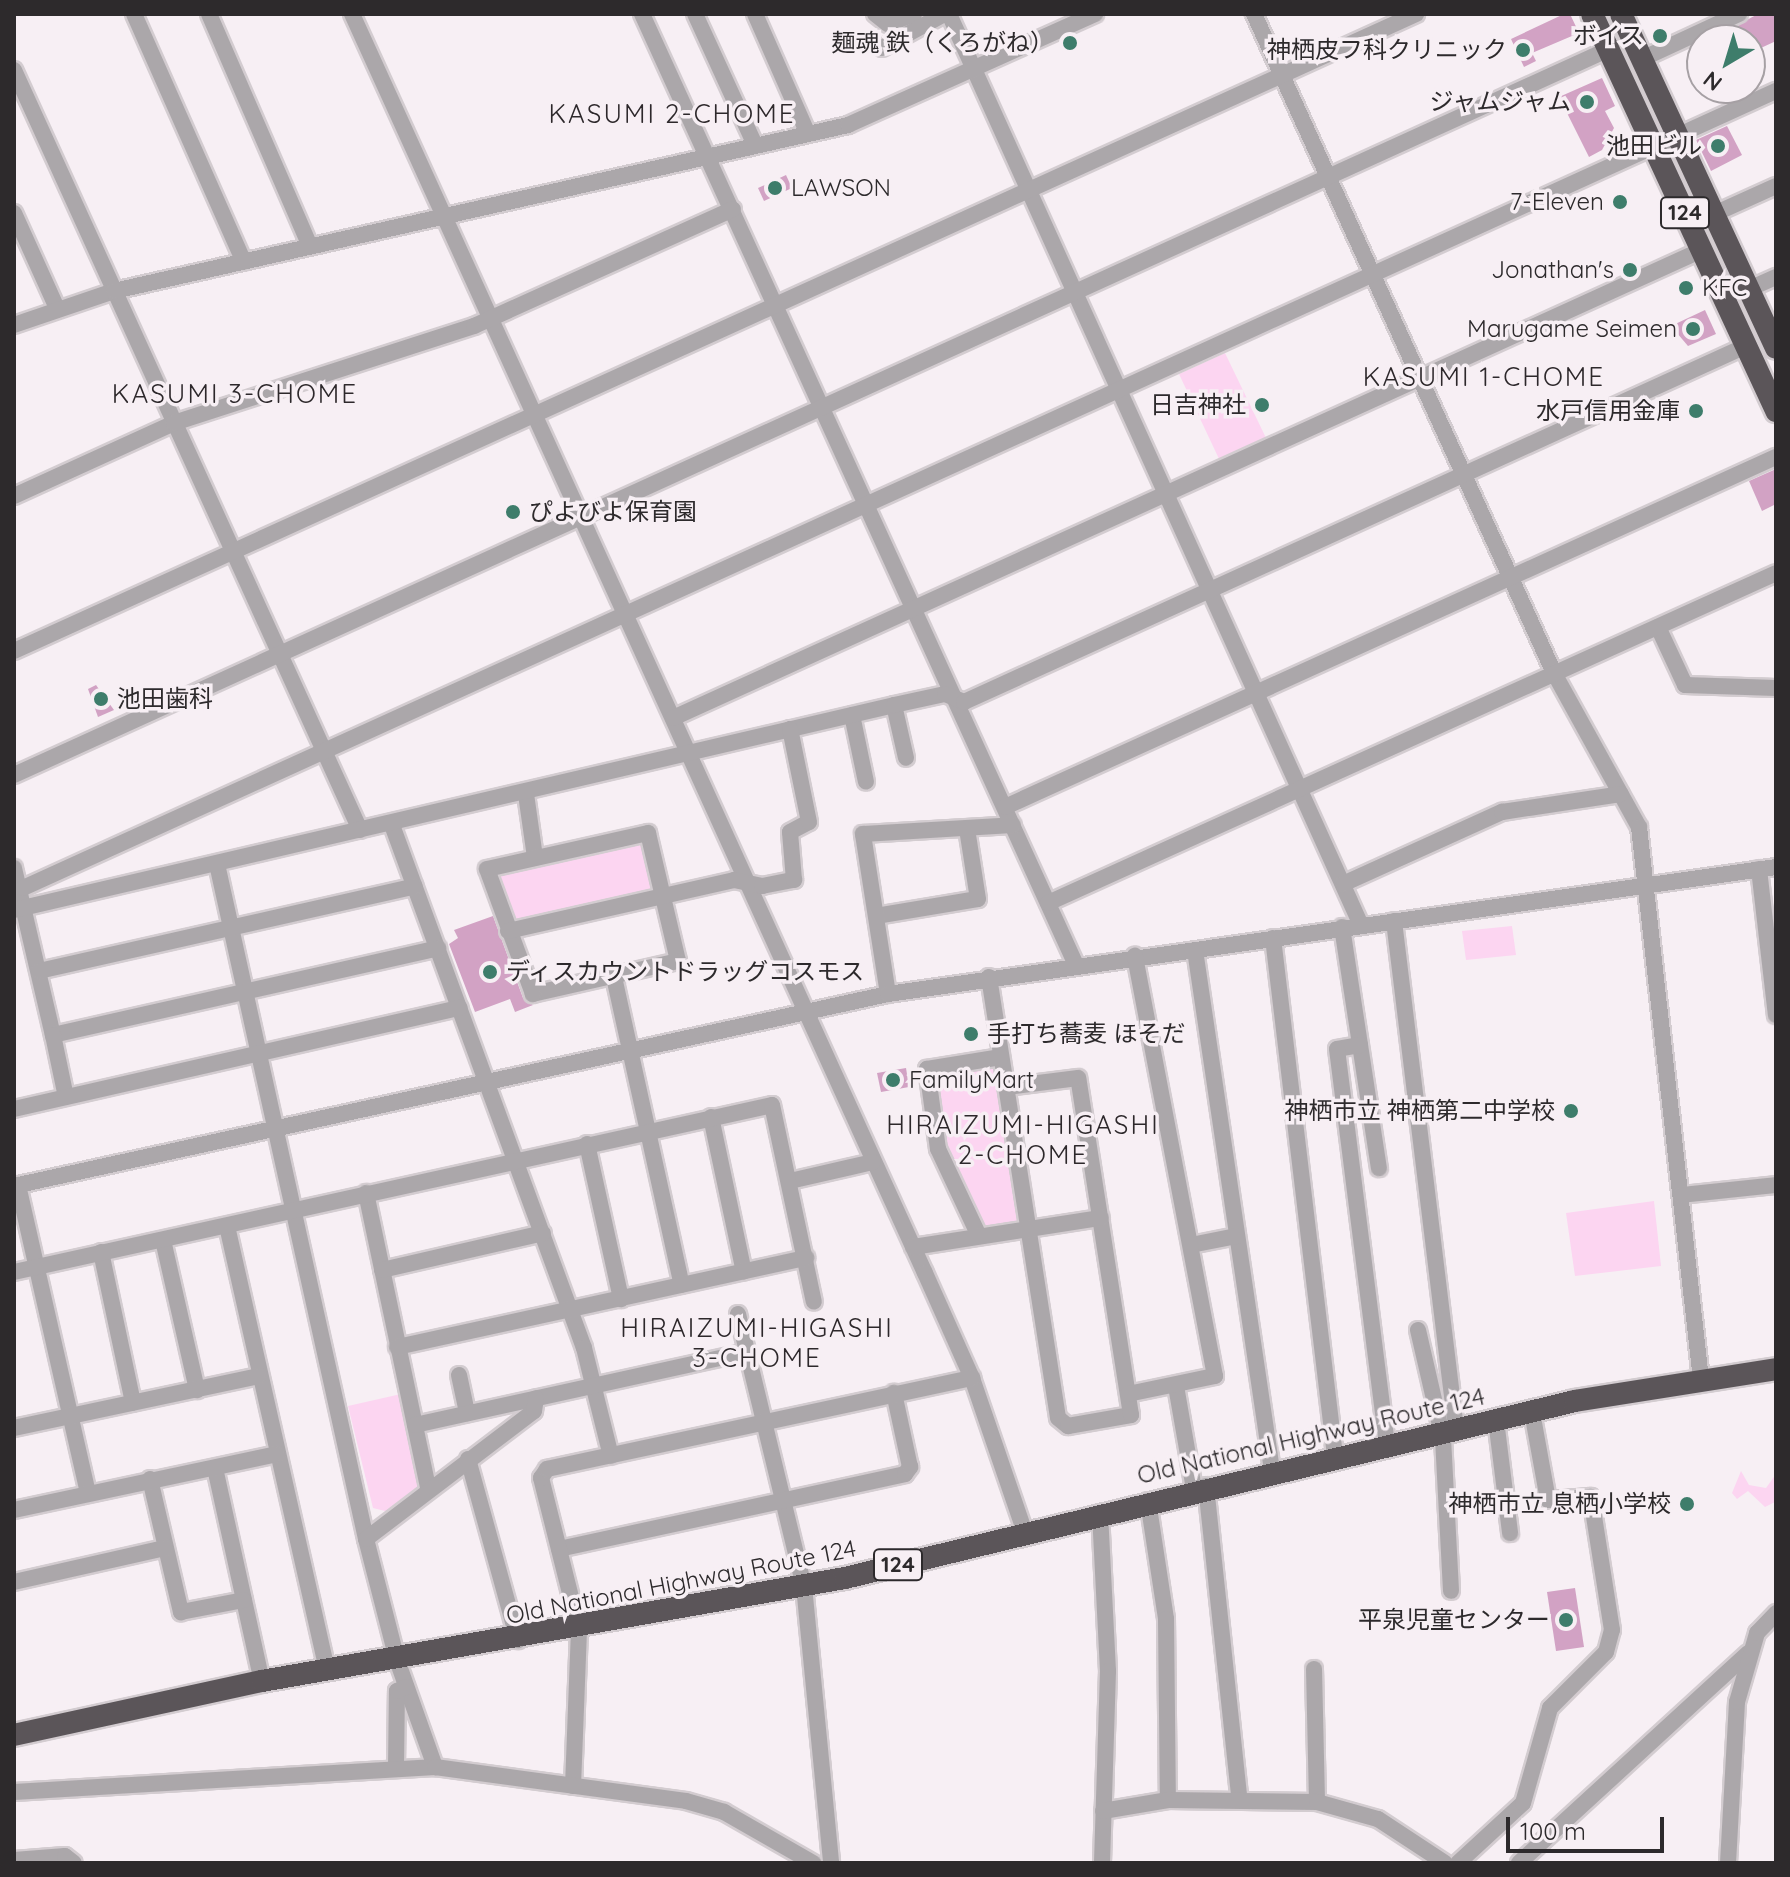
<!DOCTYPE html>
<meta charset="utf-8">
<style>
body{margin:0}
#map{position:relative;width:1790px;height:1877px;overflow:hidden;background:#f7eff4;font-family:Quicksand,"Noto Sans JP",sans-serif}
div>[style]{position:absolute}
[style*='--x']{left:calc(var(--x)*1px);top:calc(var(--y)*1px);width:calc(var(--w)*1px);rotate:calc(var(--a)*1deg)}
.green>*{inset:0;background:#fcd5f1}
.building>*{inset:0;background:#d2a2c4}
.roads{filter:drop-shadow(2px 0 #d3ccd0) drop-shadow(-2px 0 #d3ccd0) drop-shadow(0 2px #d3ccd0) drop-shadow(0 -2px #d3ccd0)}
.minor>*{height:16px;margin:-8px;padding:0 8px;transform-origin:8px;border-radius:8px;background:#aba7aa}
.highway>*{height:22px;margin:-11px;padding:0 11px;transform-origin:11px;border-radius:11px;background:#5b5559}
.dots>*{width:22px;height:22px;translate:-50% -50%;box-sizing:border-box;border:4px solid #f7eff4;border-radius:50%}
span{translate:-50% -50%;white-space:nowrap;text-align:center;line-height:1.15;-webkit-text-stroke:7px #f7eff4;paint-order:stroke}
.shield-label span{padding:2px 6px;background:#f7eff4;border:2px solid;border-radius:6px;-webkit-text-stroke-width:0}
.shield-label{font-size:22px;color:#2d2a2c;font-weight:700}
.poi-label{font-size:24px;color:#2d2a2c}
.right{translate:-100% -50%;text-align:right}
.left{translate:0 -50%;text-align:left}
.street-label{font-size:24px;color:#2d2a2c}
.neighbourhood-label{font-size:26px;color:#2d282b;letter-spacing:2px}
.frame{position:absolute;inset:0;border:16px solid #2d2a2c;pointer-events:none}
.north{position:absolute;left:1686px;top:24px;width:80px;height:80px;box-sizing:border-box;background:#f7eff4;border:2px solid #a6a0a4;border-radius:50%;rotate:218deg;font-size:22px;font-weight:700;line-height:32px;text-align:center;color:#2d2a2c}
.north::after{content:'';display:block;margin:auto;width:28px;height:36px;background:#3e7d6b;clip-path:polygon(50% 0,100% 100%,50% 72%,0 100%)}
.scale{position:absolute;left:1506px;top:1817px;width:158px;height:36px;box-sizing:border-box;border:4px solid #2d2a2c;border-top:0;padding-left:10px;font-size:24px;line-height:28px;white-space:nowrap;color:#2d2a2c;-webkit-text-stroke:6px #f7eff4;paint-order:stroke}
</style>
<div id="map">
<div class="green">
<div style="clip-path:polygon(1225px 353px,1267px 440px,1220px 461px,1179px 374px)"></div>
<div style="clip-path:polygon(644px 837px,656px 891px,512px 925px,494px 873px)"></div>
<div style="clip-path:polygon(1512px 926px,1516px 955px,1466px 960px,1462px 931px)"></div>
<div style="clip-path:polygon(990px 1065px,998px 1073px,1020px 1221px,983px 1229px,942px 1144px,934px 1079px)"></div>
<div style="clip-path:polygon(1654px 1201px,1661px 1266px,1575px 1276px,1566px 1213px)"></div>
<div style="clip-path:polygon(401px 1394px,421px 1488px,389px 1512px,373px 1508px,348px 1406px)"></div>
<div style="clip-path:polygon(1741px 1471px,1749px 1485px,1766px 1488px,1776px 1474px,1775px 1502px,1765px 1507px,1748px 1491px,1737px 1499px,1732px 1493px)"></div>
</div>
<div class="building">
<div style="clip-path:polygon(1564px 14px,1570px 14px,1579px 33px,1532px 53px,1536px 61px,1524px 67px,1511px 39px)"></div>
<div style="clip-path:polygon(1758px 14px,1776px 14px,1776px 41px,1750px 53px,1750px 40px,1709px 40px)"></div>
<div style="clip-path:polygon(1602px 78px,1615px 106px,1605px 111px,1614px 128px,1602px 150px,1589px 157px,1559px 97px)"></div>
<div style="clip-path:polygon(1727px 126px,1742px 155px,1711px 171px,1696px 140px)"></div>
<div style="clip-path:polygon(786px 175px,792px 188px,764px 201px,758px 188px)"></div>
<div style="clip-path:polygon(1705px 310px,1716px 334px,1688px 346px,1671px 326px)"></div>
<div style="clip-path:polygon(1776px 469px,1776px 504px,1762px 511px,1749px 481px)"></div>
<div style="clip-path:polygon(96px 685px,114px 710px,98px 717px,88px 689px)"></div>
<div style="clip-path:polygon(493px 916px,523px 998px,533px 1005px,515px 1012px,510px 999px,475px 1012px,449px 944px,458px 938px,454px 930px)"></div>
<div style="clip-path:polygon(906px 1068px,909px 1087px,881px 1092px,877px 1073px)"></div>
<div style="clip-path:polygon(1575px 1588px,1584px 1647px,1556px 1651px,1547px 1592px)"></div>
</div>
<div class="roads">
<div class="minor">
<div style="--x:134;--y:14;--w:271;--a:66.1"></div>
<div style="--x:209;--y:14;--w:253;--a:66.5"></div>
<div style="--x:352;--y:14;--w:1383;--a:65.53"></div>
<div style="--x:925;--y:1273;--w:115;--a:65.9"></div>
<div style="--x:972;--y:1378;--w:164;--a:71.1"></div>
<div style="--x:642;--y:14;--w:1043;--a:65.47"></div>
<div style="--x:695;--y:14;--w:144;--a:65.4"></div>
<div style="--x:755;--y:14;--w:131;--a:66.2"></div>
<div style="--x:875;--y:14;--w:16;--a:38"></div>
<div style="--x:888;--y:24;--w:28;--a:-21"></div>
<div style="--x:949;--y:14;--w:1000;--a:65.67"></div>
<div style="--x:1254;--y:14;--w:724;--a:65.52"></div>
<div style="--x:1554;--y:673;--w:176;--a:61.1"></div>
<div style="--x:1639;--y:827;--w:556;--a:83.6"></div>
<div style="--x:882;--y:48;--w:71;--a:-28.7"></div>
<div style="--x:1642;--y:59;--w:107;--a:-24.9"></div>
<div style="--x:14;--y:70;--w:835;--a:65.52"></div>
<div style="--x:14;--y:213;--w:102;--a:65.7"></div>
<div style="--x:1714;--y:214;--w:68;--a:-24.3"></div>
<div style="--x:1749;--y:289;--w:30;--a:-24"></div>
<div style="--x:14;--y:325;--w:106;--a:-18.8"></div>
<div style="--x:114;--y:291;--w:753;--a:-12.74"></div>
<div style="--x:848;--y:125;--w:271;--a:-24.2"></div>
<div style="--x:14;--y:496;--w:176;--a:-24.5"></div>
<div style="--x:174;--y:423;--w:315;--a:-17.9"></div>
<div style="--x:474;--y:326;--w:284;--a:-24.3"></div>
<div style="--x:1658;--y:627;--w:64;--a:65"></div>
<div style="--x:1685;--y:685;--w:91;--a:1.9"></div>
<div style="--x:14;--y:651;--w:1540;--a:-24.43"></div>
<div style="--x:894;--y:705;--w:54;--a:77.2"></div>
<div style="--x:852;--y:715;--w:68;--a:78.2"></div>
<div style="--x:673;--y:718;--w:1130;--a:-24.46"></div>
<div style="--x:14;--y:775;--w:1752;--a:-24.47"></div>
<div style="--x:526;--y:794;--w:64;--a:81.9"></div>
<div style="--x:1005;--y:807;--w:847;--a:-24.42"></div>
<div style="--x:392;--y:825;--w:557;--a:69.84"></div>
<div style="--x:584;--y:1348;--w:111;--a:76"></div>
<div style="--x:648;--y:833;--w:131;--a:76.8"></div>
<div style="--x:678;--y:961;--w:149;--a:167.2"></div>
<div style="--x:533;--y:994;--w:133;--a:-110.2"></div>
<div style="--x:487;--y:869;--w:165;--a:-12.6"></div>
<div style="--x:217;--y:864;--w:691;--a:77.55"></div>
<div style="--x:366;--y:1539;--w:125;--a:75.6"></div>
<div style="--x:397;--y:1660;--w:114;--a:70.4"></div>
<div style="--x:14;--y:868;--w:171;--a:76.9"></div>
<div style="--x:53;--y:1035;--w:395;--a:-12.7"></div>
<div style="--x:1759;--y:869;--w:147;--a:83.4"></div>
<div style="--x:1343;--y:884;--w:175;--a:-24.4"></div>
<div style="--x:1502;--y:812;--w:120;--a:-8.6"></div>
<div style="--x:23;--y:888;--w:1926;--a:-24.45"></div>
<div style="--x:1048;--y:903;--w:799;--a:-24.38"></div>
<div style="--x:14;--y:910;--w:904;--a:-13.11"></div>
<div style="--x:894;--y:705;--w:52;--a:-12.2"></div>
<div style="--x:945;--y:694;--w:21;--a:23"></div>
<div style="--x:964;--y:702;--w:859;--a:-24.48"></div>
<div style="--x:876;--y:916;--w:103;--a:-9.5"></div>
<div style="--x:978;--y:899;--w:71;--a:-98.9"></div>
<div style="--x:1394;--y:921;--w:512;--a:83.04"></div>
<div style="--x:1342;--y:927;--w:244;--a:81.3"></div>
<div style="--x:508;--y:931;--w:232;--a:-12.7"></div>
<div style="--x:734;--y:880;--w:29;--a:12"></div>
<div style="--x:762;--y:886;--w:33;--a:-11"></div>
<div style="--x:794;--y:880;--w:48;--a:-94.8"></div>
<div style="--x:790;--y:832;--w:21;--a:-28"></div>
<div style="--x:809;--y:822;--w:95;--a:-101.5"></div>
<div style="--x:1273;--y:938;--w:522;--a:83.17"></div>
<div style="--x:1195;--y:950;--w:526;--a:81.58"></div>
<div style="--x:39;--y:971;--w:385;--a:-12.7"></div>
<div style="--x:614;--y:977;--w:315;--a:77.6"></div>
<div style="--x:989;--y:977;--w:446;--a:81.1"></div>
<div style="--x:1058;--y:1418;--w:13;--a:39"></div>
<div style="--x:1068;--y:1426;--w:64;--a:-9.9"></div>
<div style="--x:1131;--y:1415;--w:341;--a:-98.9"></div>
<div style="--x:1078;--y:1078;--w:72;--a:172.8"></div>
<div style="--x:888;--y:994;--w:162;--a:-98.9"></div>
<div style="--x:863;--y:834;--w:150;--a:-3.4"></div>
<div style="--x:53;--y:1035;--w:63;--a:78.2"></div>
<div style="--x:1360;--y:1045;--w:23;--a:170"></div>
<div style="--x:1337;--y:1049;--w:399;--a:82.8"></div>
<div style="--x:14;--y:1109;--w:457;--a:-12.8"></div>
<div style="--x:711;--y:1117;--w:158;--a:78"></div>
<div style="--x:587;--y:1144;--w:159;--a:77.6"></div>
<div style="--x:790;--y:1181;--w:85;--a:-12.9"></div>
<div style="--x:18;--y:1185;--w:316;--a:77.2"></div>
<div style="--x:14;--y:1186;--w:895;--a:-12.39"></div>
<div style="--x:888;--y:994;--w:897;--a:-8.14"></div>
<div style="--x:366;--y:1193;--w:301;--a:78.1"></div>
<div style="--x:1681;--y:1195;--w:96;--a:-6"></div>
<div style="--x:227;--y:1226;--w:455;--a:77.3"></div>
<div style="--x:979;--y:1236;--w:96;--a:-115.2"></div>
<div style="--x:938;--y:1149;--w:81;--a:-97.8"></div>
<div style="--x:927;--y:1069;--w:75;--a:-9.2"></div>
<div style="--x:163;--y:1240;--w:154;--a:77.2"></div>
<div style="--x:1191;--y:1245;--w:47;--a:-11.1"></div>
<div style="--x:913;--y:1247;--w:190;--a:-8.8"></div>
<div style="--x:101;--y:1252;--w:154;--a:78"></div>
<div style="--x:382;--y:1270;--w:165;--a:-12.9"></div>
<div style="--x:14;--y:1272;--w:776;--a:-12.42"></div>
<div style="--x:772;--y:1105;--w:201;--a:78"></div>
<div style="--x:738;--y:1314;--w:280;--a:76.4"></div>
<div style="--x:804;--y:1586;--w:278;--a:84.4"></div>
<div style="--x:1418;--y:1330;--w:111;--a:77"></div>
<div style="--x:1443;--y:1438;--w:153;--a:87"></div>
<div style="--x:397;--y:1347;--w:419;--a:-12.3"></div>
<div style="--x:459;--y:1375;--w:39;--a:78"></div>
<div style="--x:1176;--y:1386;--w:105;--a:80.1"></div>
<div style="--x:1128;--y:1394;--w:89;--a:-11.7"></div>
<div style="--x:1215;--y:1376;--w:428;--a:-100.8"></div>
<div style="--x:1496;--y:1420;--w:114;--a:82.9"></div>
<div style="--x:415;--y:1425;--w:340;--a:-12.4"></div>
<div style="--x:14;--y:1428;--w:249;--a:-12"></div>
<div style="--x:468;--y:1459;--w:188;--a:74.6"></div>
<div style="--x:215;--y:1468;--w:218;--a:77.6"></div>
<div style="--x:150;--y:1479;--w:137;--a:76.9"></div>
<div style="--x:181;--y:1612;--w:64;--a:-10.8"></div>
<div style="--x:1206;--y:1486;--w:313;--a:83.9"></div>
<div style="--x:1148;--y:1501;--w:119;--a:81.3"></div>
<div style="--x:1166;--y:1619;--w:181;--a:89.4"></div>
<div style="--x:14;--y:1510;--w:269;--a:-12"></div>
<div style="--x:1100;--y:1513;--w:158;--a:87.1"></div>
<div style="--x:1108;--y:1671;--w:192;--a:91.8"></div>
<div style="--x:366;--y:1539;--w:211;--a:-37.3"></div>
<div style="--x:534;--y:1411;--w:13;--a:-81"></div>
<div style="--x:559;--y:1549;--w:354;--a:-12.2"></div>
<div style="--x:905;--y:1474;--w:9;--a:-54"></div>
<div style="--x:910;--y:1467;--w:76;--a:-102.2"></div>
<div style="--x:14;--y:1582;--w:155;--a:-12.7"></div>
<div style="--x:1314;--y:1669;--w:133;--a:88.7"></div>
<div style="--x:396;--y:1768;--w:77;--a:-89.3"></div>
<div style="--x:397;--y:1691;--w:10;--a:-24"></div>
<div style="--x:573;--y:1786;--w:157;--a:-87.8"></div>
<div style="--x:579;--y:1629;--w:156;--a:-104.1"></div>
<div style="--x:541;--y:1478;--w:11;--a:-56"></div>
<div style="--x:547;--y:1469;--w:435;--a:-12.1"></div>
<div style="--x:14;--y:1792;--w:422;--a:-3.4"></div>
<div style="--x:435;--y:1767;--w:253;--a:7.7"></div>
<div style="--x:686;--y:1801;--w:40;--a:16"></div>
<div style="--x:724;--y:1812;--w:103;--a:29.8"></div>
<div style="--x:1103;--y:1811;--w:66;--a:-9.6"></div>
<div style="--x:1168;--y:1800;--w:149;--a:0.8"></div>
<div style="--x:1317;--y:1802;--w:63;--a:15.6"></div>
<div style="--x:1378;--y:1819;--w:80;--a:33.3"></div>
<div style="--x:14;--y:1860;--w:51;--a:-4.5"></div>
<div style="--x:65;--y:1856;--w:11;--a:38"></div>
<div style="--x:1458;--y:1863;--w:88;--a:-42.7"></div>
<div style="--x:1523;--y:1803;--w:99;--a:-74.1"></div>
<div style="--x:1550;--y:1708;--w:79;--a:-45"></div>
<div style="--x:1606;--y:1652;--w:23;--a:-75"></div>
<div style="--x:1612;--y:1630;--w:135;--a:-99"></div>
<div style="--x:1591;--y:1497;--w:43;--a:176"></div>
<div style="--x:1548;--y:1500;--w:89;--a:-100.3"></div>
<div style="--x:1519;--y:1863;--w:311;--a:-42.5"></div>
<div style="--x:1728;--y:1863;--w:161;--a:-86.8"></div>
<div style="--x:1737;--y:1702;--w:72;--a:-73.8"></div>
<div style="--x:1757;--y:1633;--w:28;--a:-46"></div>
</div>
<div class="highway">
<div style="--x:1592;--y:14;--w:438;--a:65.1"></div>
<div style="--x:1621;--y:14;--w:368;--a:65.1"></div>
<div style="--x:14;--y:1735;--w:254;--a:-12.3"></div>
<div style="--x:262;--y:1681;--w:592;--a:-10.02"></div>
<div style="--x:845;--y:1578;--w:751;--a:-13.63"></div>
<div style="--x:1575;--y:1401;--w:204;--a:-9"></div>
</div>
</div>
<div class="dots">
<div style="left:1660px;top:36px;background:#3e7d6b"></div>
<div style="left:1070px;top:43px;background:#3e7d6b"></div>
<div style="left:1523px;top:50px;background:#3e7d6b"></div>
<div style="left:1587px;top:102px;background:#3e7d6b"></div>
<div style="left:1718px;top:146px;background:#3e7d6b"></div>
<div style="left:775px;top:188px;background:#3e7d6b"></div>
<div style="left:1620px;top:202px;background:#3e7d6b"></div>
<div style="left:1630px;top:270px;background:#3e7d6b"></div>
<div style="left:1686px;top:288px;background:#3e7d6b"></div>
<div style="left:1693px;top:329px;background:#3e7d6b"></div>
<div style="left:1262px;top:405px;background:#3e7d6b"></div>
<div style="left:1696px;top:411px;background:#3e7d6b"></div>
<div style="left:513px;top:512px;background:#3e7d6b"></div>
<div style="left:101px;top:699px;background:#3e7d6b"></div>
<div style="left:490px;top:972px;background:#3e7d6b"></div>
<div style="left:971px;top:1034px;background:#3e7d6b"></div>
<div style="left:893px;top:1080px;background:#3e7d6b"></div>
<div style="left:1571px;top:1111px;background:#3e7d6b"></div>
<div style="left:1687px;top:1504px;background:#3e7d6b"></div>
<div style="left:1566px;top:1620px;background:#3e7d6b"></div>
</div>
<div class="shield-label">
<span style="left:1685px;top:213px">124</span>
<span style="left:898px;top:1565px">124</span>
</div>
<div class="poi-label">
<span class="right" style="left:1644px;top:36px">ボイス</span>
<span class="right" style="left:1054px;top:43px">麺魂 鉄（くろがね）</span>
<span class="right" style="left:1507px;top:50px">神栖皮フ科クリニック</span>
<span class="right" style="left:1571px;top:102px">ジャムジャム</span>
<span class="right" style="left:1702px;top:146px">池田ビル</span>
<span class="left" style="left:791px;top:188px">LAWSON</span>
<span class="right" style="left:1604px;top:202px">7-Eleven</span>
<span class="right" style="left:1614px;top:270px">Jonathan's</span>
<span class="left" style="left:1702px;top:288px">KFC</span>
<span class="right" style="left:1677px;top:329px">Marugame Seimen</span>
<span class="right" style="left:1246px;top:405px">日吉神社</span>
<span class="right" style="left:1680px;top:411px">水戸信用金庫</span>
<span class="left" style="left:529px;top:512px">ぴよびよ保育園</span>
<span class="left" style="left:117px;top:699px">池田歯科</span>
<span class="left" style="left:506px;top:972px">ディスカウントドラッグコスモス</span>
<span class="left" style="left:987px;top:1034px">手打ち蕎麦 ほそだ</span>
<span class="left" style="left:909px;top:1080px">FamilyMart</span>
<span class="right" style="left:1555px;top:1111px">神栖市立 神栖第二中学校</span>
<span class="right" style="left:1671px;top:1504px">神栖市立 息栖小学校</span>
<span class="right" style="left:1550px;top:1620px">平泉児童センター</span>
</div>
<div class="street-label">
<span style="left:1311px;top:1436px;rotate:-13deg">Old National Highway Route 124</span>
<span style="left:681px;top:1582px;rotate:-11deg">Old National Highway Route 124</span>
</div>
<div class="neighbourhood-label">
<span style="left:672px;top:114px">KASUMI 2-CHOME</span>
<span style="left:1484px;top:377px">KASUMI 1-CHOME</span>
<span style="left:235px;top:394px">KASUMI 3-CHOME</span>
<span style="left:1023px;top:1140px">HIRAIZUMI-HIGASHI<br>2-CHOME</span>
<span style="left:757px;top:1343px">HIRAIZUMI-HIGASHI<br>3-CHOME</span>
</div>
<div class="frame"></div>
<div class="north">N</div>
<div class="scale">100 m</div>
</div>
